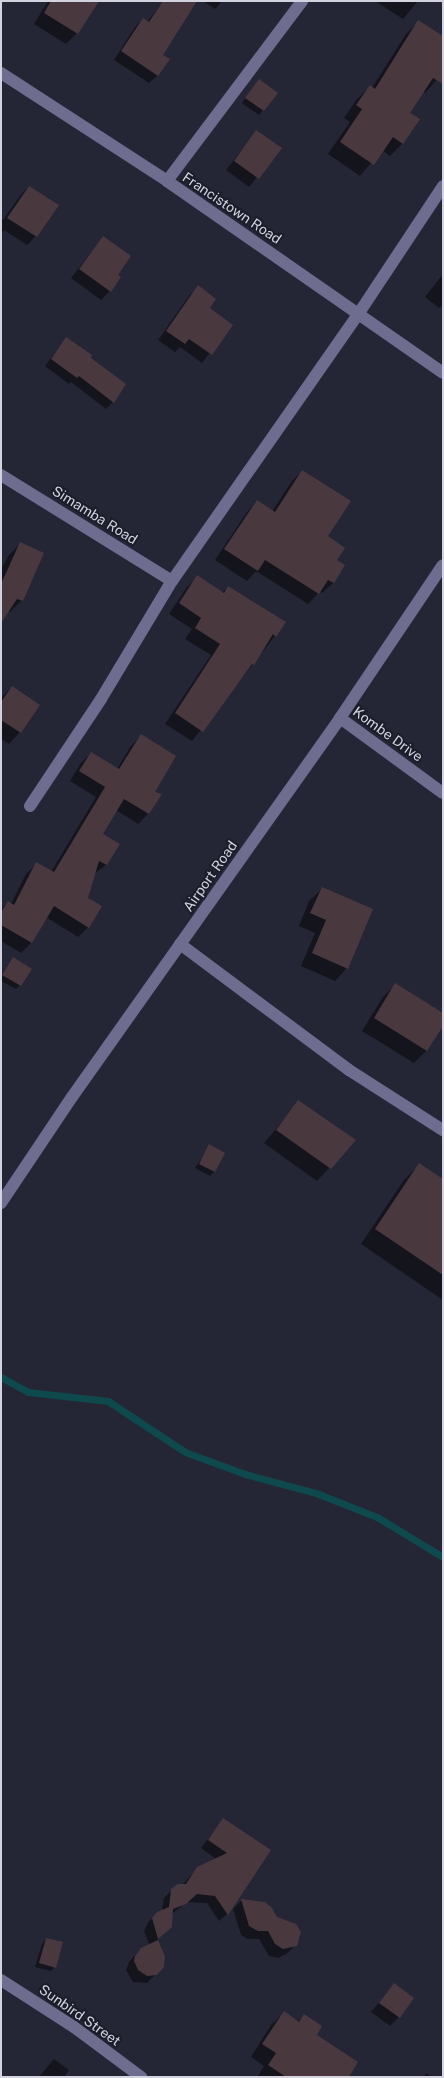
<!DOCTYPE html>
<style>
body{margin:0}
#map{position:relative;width:444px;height:2078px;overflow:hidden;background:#242636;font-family:"Public Sans",sans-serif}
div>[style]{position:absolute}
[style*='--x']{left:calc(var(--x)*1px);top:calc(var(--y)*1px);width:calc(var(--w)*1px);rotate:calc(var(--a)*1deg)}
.shadow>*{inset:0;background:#0007}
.stream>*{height:7px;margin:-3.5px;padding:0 3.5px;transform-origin:3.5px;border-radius:3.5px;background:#0e494d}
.building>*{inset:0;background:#4a383f}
.minor>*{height:12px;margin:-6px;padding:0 6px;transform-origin:6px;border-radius:6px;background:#6e6c8f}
span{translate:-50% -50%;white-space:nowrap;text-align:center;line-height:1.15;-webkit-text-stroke:4px #1b1d2b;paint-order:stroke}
.street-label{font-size:14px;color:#d2d3de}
.frame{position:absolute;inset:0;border:2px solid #d2d3de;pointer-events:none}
</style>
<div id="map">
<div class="shadow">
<div style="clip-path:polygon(48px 1px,97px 1px,77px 33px,66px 44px,34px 24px)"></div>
<div style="clip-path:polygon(164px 1px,162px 55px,158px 75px,149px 83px,114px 60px,135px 27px,143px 19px,147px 22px)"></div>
<div style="clip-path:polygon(203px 1px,222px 1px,215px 9px)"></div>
<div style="clip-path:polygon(375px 1px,418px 1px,403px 19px)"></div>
<div style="clip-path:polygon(418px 22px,443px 73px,425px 93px,423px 91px,409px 113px,402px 144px,390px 156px,382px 150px,360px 176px,328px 154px,350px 122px,344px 118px,357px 99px,370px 87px,372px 88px,406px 34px)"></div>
<div style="clip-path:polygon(255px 85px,276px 93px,259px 115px,242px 103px)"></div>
<div style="clip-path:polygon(257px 131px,280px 148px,249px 187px,226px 170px)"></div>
<div style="clip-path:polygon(28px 187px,57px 206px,36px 236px,27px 245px,4px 230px,1px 235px,1px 219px,3px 220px,20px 196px)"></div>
<div style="clip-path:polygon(103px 237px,116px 275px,110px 291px,101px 300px,71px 278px)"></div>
<div style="clip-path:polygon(443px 274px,443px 305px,439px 308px,425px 297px)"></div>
<div style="clip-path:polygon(198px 287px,208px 309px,231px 325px,202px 363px,180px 347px,175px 352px,158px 340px,189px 296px)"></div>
<div style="clip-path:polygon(66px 338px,89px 359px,113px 402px,106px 409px,71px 382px,69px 384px,45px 366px)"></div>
<div style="clip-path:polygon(302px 471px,335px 560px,343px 566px,333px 583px,322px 593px,320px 591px,308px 604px,256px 571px,247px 581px,215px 560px,247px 512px,257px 501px,272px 512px,292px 481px)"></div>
<div style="clip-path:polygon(20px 544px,22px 600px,10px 612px,8px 611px,1px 621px,1px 569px,9px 555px)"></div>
<div style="clip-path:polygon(197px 577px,222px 593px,228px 587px,275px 636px,192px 741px,165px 724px,211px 655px,185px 639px,192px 629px,169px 614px,187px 587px)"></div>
<div style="clip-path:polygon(12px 687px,38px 705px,20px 732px,9px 744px,1px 739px,1px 698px)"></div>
<div style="clip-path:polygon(141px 736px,153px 792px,160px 795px,148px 814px,138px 824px,116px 810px,101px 834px,118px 844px,106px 865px,94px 874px,87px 898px,88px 927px,78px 937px,46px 917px,31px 943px,21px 953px,1px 941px,1px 909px,8px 902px,11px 904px,26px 874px,36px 864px,51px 872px,96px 797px,70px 781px,81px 763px,91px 753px,117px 769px,131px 746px)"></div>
<div style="clip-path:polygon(322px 889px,347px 968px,335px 981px,301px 966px,315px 933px,299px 926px,309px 901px)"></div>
<div style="clip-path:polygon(13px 959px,20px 985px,16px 989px,1px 981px,1px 975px)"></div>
<div style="clip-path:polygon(395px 985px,443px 1024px,426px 1051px,414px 1063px,362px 1031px,383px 997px)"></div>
<div style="clip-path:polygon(299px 1102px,355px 1140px,317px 1181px,264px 1143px)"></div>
<div style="clip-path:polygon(210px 1146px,214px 1172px,210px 1176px,195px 1168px)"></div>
<div style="clip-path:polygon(419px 1165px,443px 1181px,443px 1300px,361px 1244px,404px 1180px)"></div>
<div style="clip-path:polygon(224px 1819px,269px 1851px,227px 1914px,219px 1921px,207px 1903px,187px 1902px,172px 1914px,171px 1926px,157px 1940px,164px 1957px,163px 1967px,147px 1983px,133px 1982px,126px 1970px,129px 1962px,138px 1952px,150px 1946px,144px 1931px,149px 1921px,162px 1911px,164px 1898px,172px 1890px,184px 1883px,198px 1868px,216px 1859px,201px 1848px)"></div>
<div style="clip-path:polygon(242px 1900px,276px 1918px,291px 1922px,298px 1928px,300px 1937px,296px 1945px,286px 1954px,278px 1958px,269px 1956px,259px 1939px,248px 1939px,241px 1935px,233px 1909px)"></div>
<div style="clip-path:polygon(46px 1939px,55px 1967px,51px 1971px,35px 1967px,42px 1944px)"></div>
<div style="clip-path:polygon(394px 1985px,399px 2017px,390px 2026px,371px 2012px)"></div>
<div style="clip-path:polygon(284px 2013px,297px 2022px,304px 2016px,315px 2036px,348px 2077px,257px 2077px,264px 2066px,251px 2057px,271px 2025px)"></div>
<div style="clip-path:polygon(54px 2059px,69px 2070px,64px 2077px,39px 2077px)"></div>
<div style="clip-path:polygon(427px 2073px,431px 2077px,423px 2077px)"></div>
</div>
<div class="stream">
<div style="--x:1;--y:1377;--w:31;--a:29"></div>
<div style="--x:28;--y:1392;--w:81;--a:6.4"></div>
<div style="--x:108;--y:1401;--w:92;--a:33.5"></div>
<div style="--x:185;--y:1452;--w:64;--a:20.1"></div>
<div style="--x:245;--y:1474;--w:73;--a:15"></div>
<div style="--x:316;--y:1493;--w:66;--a:21.5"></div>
<div style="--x:377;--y:1517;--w:77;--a:31.2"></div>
</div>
<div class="building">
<div style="clip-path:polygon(51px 1px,99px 1px,78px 34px,44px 13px)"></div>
<div style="clip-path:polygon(163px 1px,197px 1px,163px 55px,170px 59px,158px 76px,121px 51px,143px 18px,149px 22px)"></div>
<div style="clip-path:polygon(418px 20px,443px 36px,443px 84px,433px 78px,410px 113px,420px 119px,403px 144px,393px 137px,374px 165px,340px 142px,362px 109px,356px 105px,370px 85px,375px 89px)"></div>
<div style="clip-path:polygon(259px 79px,278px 93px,264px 111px,245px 98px)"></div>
<div style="clip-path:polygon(256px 130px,282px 148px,259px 179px,234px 161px)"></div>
<div style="clip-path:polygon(29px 186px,59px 205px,37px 237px,7px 218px)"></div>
<div style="clip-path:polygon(103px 236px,131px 256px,118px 275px,121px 277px,111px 292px,79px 269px)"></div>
<div style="clip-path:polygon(198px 285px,216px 299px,210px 308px,233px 325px,212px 355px,189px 339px,185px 344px,166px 331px)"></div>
<div style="clip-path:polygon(66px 337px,92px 355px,91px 358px,126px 384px,114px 403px,79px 376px,77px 378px,51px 359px)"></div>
<div style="clip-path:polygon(302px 470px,351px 501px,328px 536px,345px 548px,337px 560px,345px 565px,334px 583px,328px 580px,319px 594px,265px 560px,258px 571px,224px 549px,257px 500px,275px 512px)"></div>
<div style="clip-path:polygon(20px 542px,44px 553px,23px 601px,17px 599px,1px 623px,1px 584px)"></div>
<div style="clip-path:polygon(197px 575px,224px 593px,228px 586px,286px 622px,276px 637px,273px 634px,254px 665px,252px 664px,203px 732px,175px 713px,220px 644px,195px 628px,201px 618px,179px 603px)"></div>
<div style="clip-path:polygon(12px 686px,40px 705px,21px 733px,1px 720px,1px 702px)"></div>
<div style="clip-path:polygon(141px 734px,176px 756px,155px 792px,162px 794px,149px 814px,124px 799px,103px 834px,120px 844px,107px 865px,99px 861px,88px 898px,102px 906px,89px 928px,54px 906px,32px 943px,1px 925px,1px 912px,8px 901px,14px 905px,36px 862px,54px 872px,105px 787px,79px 771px,91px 752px,119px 769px)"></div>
<div style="clip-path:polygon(322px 887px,373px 909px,348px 969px,312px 953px,326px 920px,310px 913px)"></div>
<div style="clip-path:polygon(13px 957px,32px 969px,21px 986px,2px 975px)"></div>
<div style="clip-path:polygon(395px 983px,443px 1013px,443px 1026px,427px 1051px,374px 1018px)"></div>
<div style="clip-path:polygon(298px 1100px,356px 1140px,331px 1169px,276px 1130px)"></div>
<div style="clip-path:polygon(209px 1144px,225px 1153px,215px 1172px,199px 1164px)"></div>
<div style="clip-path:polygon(419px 1163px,443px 1179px,443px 1275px,375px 1229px)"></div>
<div style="clip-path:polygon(223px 1818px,271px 1850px,228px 1915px,215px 1896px,197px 1894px,186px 1904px,173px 1909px,172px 1927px,158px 1939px,152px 1918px,157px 1912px,169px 1907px,171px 1889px,178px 1884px,186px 1884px,197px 1867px,227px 1853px,208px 1840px)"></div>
<div style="clip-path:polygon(241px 1899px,265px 1902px,272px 1908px,277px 1917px,296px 1924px,301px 1932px,297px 1946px,283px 1949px,275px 1944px,268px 1931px,258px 1931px,249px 1926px)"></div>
<div style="clip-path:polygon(46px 1938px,63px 1942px,56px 1968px,39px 1963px)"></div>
<div style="clip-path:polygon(158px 1940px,165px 1957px,164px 1967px,157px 1975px,147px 1976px,138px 1970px,134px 1961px,135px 1956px,141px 1948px)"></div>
<div style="clip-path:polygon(394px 1983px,414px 1998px,400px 2018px,379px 2003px)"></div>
<div style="clip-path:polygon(284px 2011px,299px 2022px,304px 2014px,322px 2026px,317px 2035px,358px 2062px,349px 2077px,286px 2077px,268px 2065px,276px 2053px,262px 2044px)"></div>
</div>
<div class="minor">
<div style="--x:1;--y:73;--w:198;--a:33"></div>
<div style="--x:167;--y:181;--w:336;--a:34.8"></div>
<div style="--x:167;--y:181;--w:225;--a:-53.1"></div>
<div style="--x:1;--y:475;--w:201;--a:31.8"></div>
<div style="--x:340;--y:718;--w:127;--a:36.1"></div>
<div style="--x:30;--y:806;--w:128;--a:-56.4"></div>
<div style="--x:101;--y:699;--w:138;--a:-59"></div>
<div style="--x:172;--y:581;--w:327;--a:-55.1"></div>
<div style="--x:359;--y:313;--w:152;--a:-56.5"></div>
<div style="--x:180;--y:944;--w:211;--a:36.7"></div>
<div style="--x:349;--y:1070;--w:112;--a:32.6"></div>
<div style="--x:1;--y:1203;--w:128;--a:-56.2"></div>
<div style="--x:72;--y:1097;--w:464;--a:-54.7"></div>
<div style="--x:340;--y:718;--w:184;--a:-56.1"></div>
<div style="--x:1;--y:1980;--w:87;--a:32.8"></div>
<div style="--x:74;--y:2027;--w:84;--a:36.7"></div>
</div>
<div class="street-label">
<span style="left:232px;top:208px;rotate:34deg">Francistown Road</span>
<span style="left:95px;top:515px;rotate:32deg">Simamba Road</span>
<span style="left:388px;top:734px;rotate:36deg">Kombe Drive</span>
<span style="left:210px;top:876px;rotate:-55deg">Airport Road</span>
<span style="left:80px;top:2015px;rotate:35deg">Sunbird Street</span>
</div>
<div class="frame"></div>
</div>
